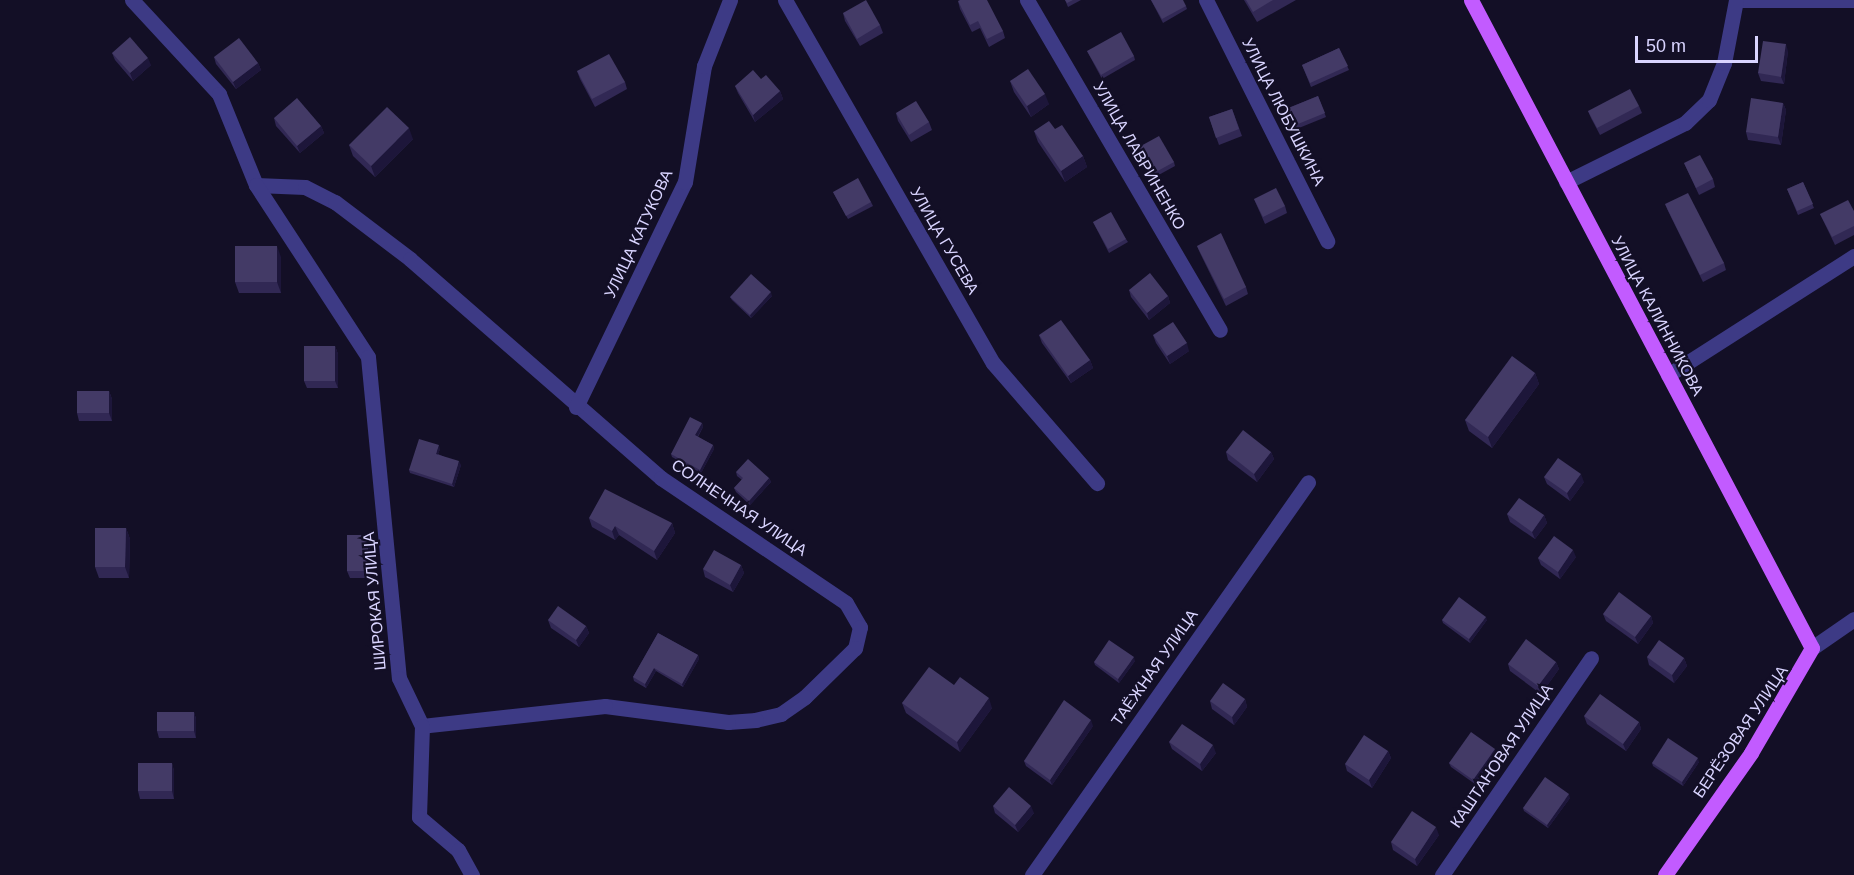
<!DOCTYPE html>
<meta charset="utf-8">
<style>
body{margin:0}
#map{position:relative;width:1854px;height:875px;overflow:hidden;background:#130f26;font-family:Arial,sans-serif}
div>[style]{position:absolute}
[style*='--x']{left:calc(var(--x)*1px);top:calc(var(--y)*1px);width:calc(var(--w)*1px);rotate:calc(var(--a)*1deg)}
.minor>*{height:15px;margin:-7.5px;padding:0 7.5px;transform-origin:7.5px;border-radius:7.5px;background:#3d3a85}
.major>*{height:15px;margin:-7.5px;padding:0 7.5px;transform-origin:7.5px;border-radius:7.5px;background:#c25bff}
.wall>*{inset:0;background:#312854}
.shaded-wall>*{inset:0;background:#1d163a}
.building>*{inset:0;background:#433a66}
span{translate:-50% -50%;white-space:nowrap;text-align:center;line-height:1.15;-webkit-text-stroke:4.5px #130f26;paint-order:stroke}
.street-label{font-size:16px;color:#d9d4ff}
.scale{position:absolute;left:1635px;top:36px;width:123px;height:27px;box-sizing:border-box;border:3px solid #d9d4ff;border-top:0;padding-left:8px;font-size:18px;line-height:21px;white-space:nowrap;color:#d9d4ff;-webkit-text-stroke:4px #130f26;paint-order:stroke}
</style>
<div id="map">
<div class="minor">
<div style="--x:132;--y:0;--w:128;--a:47.2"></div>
<div style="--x:219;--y:94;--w:98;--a:67.9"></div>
<div style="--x:256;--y:185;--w:49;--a:2.3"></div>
<div style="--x:305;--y:187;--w:34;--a:27"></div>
<div style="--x:335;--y:202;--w:94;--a:37.2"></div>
<div style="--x:410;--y:259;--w:333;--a:41.1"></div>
<div style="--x:661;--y:478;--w:223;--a:34"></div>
<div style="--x:846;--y:603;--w:28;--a:60"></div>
<div style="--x:860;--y:627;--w:22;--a:103"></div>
<div style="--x:855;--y:648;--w:70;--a:135.6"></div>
<div style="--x:805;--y:697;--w:29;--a:145"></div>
<div style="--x:781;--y:714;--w:26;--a:167"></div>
<div style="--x:756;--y:720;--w:28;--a:176"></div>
<div style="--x:728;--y:722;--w:124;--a:-172.6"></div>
<div style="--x:605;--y:706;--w:184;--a:173.8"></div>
<div style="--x:785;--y:0;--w:418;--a:60.2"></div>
<div style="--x:993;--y:363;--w:159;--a:49.1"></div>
<div style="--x:1027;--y:0;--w:382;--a:59.7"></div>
<div style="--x:1206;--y:0;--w:270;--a:63.3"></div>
<div style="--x:1736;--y:0;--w:118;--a:0"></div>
<div style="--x:1566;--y:182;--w:133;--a:-26.4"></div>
<div style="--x:1685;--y:123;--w:33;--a:-44"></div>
<div style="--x:1709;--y:100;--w:40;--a:-68"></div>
<div style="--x:1724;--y:63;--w:64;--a:-79.2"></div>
<div style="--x:256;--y:185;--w:205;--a:56.9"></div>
<div style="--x:368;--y:357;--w:322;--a:84.5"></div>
<div style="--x:399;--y:678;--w:53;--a:64.4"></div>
<div style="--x:422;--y:726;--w:91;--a:91.9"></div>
<div style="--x:419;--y:817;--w:51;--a:40.2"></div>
<div style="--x:458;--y:850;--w:29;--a:61"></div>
<div style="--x:1668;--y:375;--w:221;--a:-32.6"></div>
<div style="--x:576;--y:407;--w:250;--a:-64.2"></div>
<div style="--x:685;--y:182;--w:118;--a:-80.7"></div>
<div style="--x:704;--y:66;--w:71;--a:-68.5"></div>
<div style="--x:1812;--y:648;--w:51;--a:-34.6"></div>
<div style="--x:1032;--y:875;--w:480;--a:-54.9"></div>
<div style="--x:1442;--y:875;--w:263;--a:-55.5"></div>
</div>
<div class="major">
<div style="--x:1471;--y:0;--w:732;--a:62.25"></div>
<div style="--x:1812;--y:648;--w:121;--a:120.2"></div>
<div style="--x:1751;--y:753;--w:149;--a:125.2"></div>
</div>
<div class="wall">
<div style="clip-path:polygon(1065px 0,1081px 0,1068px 7px)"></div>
<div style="clip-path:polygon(1151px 0,1186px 6px,1187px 9px,1163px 23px)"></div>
<div style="clip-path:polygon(1244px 0,1296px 0,1257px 22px)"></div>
<div style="clip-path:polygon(958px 1px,1003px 31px,1005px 38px,989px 47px,980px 28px,972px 32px,960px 9px)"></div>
<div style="clip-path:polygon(843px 13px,880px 25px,883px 33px,860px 46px,845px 21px)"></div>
<div style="clip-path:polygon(1339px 48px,1349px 70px,1311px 87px,1302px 65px)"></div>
<div style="clip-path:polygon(1087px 51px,1134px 56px,1135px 60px,1102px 79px)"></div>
<div style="clip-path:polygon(1788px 51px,1784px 84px,1761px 81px,1758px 73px)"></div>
<div style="clip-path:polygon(112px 53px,151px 65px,133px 81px,115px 60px)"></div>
<div style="clip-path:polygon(214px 57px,258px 63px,261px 70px,236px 89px,216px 64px)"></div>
<div style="clip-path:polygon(577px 71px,625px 82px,627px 89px,595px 107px,580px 79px)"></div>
<div style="clip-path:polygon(761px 79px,780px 91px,783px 99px,755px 122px,738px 93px,735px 86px)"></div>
<div style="clip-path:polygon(1010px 81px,1049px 104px,1031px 117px,1014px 92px)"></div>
<div style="clip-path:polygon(1318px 96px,1326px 117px,1294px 130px,1286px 109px)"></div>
<div style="clip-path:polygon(1783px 103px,1786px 110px,1781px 145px,1748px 140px,1746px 132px)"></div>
<div style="clip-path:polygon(1639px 106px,1642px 113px,1600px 135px,1591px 118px,1588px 111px)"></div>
<div style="clip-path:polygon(1232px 109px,1242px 136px,1219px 145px,1209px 117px)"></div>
<div style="clip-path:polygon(896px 113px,929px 122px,932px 130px,911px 142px,898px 121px)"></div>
<div style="clip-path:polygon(274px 118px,321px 126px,324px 133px,300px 153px,276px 126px)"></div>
<div style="clip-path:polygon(1055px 129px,1083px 156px,1087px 167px,1065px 182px,1038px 142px,1034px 131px)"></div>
<div style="clip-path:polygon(413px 139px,375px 177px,353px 156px,349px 145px)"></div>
<div style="clip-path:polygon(1139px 147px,1174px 162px,1175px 166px,1155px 177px)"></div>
<div style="clip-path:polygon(1684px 163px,1713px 179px,1715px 187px,1699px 195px)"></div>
<div style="clip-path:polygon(1803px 182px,1814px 208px,1798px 215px,1787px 189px)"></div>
<div style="clip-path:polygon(833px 192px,871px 202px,873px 206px,848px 219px)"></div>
<div style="clip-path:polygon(1254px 199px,1285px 206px,1287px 213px,1265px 224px)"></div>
<div style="clip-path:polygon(1665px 204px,1724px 263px,1726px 270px,1703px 282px,1668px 211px)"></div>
<div style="clip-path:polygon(1854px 211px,1854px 235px,1835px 245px,1820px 214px)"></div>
<div style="clip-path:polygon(1093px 222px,1126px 239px,1128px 242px,1109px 253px)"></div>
<div style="clip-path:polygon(1197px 246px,1246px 287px,1248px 294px,1226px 306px,1200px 253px)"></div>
<div style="clip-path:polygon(281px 257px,281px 293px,239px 293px,235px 282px)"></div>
<div style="clip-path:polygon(1129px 290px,1168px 296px,1170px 303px,1149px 320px,1131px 297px)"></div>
<div style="clip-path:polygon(772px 296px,751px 318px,732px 300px,730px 297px)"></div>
<div style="clip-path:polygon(1039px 335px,1090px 360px,1093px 368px,1071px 383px,1042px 343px)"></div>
<div style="clip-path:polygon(1153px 335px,1189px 351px,1170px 364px,1156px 343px)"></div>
<div style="clip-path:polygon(335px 346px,338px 354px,338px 388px,307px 388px,304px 381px)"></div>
<div style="clip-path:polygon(1535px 373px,1539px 384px,1492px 448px,1469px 431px,1465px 420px)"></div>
<div style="clip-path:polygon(109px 391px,112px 399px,112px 421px,79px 421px,77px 413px)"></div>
<div style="clip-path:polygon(702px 423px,703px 427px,698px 437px,713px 445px,714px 449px,701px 473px,672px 457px,671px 454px)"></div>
<div style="clip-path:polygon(440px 449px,438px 454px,461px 465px,454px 487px,410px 473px,409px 470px)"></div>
<div style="clip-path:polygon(1226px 452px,1271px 452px,1274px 459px,1257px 482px,1228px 460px)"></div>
<div style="clip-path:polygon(736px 472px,769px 478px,771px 482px,750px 505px,736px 492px,734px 488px,742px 480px,737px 476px)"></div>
<div style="clip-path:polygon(1544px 477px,1584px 482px,1570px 501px,1547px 484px)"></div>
<div style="clip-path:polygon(1507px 514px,1544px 515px,1547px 523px,1535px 539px,1510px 522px)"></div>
<div style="clip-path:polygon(589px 518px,672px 523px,675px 533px,657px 560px,619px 535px,615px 540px,592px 527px)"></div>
<div style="clip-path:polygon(126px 528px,130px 539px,129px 578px,99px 578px,95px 567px)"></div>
<div style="clip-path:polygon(370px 542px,370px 578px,350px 578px,347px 571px)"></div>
<div style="clip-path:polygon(1576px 557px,1560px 579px,1541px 565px,1538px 558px)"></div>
<div style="clip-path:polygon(741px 565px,744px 573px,733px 592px,705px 577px,703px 569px)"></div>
<div style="clip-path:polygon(1603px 614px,1651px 616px,1653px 623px,1638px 644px,1606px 621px)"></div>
<div style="clip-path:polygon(548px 620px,586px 626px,589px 633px,579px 647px,551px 628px)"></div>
<div style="clip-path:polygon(1442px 620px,1487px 620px,1470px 643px,1443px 623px)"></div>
<div style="clip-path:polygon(658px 633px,698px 655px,699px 659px,683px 687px,656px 671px,646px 688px,634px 681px,633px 677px)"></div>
<div style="clip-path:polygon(1647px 657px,1684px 658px,1687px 666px,1674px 683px,1649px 665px)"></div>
<div style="clip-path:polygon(1135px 661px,1119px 683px,1095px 665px,1094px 662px)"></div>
<div style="clip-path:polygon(1556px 662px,1559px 669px,1541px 694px,1510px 671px,1508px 664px)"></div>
<div style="clip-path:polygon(954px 685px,992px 708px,960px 752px,906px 713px,902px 703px)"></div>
<div style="clip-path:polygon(1245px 699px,1247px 707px,1234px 725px,1212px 709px,1210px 701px)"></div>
<div style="clip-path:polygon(194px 712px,196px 719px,196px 738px,159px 738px,157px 731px)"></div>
<div style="clip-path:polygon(1584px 716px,1639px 722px,1641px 729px,1626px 751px,1587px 724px)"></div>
<div style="clip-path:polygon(1093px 726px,1052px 785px,1026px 766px,1024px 761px)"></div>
<div style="clip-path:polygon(1169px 742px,1216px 753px,1202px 771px,1172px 749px)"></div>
<div style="clip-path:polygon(1388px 751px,1391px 758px,1372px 788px,1347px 771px,1345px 764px)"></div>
<div style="clip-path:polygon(1496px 753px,1475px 784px,1451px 767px,1449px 763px)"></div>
<div style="clip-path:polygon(1699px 762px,1683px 786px,1653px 766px,1652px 763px)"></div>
<div style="clip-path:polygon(172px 763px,174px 771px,174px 799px,140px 799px,138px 791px)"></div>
<div style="clip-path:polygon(1570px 798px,1548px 828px,1524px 811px,1523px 808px)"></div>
<div style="clip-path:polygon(993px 806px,1034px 813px,1018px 832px,995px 813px)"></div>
<div style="clip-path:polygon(1439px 835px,1417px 866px,1393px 850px,1391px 842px)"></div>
</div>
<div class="shaded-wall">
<div style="clip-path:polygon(1786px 44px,1788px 51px,1784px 84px,1781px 77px)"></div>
<div style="clip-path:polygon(148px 58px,151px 65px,133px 81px,130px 73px)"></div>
<div style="clip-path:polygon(258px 63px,261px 70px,236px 89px,233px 82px)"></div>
<div style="clip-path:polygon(780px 91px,783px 99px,755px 122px,753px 115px)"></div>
<div style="clip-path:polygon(1045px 94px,1049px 104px,1031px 117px,1027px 106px)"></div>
<div style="clip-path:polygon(1783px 103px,1786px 110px,1781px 145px,1778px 137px)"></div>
<div style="clip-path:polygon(321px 126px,324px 133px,300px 153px,297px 146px)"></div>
<div style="clip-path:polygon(409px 128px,413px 139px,375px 177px,371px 166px)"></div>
<div style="clip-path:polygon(1083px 156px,1087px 167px,1065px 182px,1061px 171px)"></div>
<div style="clip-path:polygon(277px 246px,281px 257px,281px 293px,277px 282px)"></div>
<div style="clip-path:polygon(771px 292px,772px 296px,751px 318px,750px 315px)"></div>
<div style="clip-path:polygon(1168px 296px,1170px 303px,1149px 320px,1147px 313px)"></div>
<div style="clip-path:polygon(1187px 343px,1189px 351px,1170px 364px,1167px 356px)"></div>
<div style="clip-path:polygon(335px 346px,338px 354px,338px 388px,335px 381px)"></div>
<div style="clip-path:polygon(1090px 360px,1093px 368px,1071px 383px,1068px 376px)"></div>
<div style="clip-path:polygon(1535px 373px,1539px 384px,1492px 448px,1488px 437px)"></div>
<div style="clip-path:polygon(109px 391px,112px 399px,112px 421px,109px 413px)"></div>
<div style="clip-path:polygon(702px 423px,703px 427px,696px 439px,695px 435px)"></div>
<div style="clip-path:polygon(439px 445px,440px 449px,437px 457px,436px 454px)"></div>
<div style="clip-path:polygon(713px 445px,714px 449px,701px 473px,700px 470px)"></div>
<div style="clip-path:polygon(1271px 452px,1274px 459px,1257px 482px,1254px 474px)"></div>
<div style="clip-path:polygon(459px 461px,461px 465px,454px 487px,452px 484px)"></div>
<div style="clip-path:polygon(1581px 474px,1584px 482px,1570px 501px,1567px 493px)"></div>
<div style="clip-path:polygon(769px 478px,771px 482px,750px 505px,749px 501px)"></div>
<div style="clip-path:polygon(1544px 515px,1547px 523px,1535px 539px,1532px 532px)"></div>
<div style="clip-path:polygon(672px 523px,675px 533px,657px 560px,654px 551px)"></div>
<div style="clip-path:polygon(615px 526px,619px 535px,615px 540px,612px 531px)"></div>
<div style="clip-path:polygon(126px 528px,130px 539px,129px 578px,125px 567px)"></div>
<div style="clip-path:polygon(368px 535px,370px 542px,370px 578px,368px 571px)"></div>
<div style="clip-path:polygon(1573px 550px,1576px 557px,1560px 579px,1558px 572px)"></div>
<div style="clip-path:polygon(741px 565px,744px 573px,733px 592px,730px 585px)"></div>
<div style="clip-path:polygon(1651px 616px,1653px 623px,1638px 644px,1635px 637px)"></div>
<div style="clip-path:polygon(1486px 617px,1487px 620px,1470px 643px,1469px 639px)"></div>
<div style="clip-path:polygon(586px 626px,589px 633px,579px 647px,576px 640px)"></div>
<div style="clip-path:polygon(698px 655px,699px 659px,683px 687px,682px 684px)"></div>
<div style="clip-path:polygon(1134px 657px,1135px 661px,1119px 683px,1118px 679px)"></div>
<div style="clip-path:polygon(1684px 658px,1687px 666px,1674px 683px,1672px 675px)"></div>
<div style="clip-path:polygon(1556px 662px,1559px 669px,1541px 694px,1538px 686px)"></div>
<div style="clip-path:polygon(654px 668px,656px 671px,646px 688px,645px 684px)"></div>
<div style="clip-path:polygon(989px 698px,992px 708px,960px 752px,957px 742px)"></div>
<div style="clip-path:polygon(1245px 699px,1247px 707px,1234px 725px,1232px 717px)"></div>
<div style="clip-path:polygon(194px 712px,196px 719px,196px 738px,194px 731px)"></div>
<div style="clip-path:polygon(1091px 720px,1093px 726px,1052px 785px,1050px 780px)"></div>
<div style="clip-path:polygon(1639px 722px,1641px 729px,1626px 751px,1623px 744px)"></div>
<div style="clip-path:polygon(1213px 745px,1216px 753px,1202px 771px,1200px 764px)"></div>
<div style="clip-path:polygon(1495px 749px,1496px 753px,1475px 784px,1473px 780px)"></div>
<div style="clip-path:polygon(1388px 751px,1391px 758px,1372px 788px,1369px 780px)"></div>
<div style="clip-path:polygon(1698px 758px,1699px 762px,1683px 786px,1682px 782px)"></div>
<div style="clip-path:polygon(172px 763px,174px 771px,174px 799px,172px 791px)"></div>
<div style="clip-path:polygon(1569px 794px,1570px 798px,1548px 828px,1547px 825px)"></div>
<div style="clip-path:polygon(1031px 806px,1034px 813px,1018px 832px,1015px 825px)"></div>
<div style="clip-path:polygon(1436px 827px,1439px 835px,1417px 866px,1415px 859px)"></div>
</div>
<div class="building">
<div style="clip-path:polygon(866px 0,880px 25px,857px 39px,843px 13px)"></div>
<div style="clip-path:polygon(960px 0,987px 0,1003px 31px,987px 39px,978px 21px,970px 25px,958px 1px)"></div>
<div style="clip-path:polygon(1065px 0,1073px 0,1067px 3px)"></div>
<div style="clip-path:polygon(1151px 0,1183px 0,1186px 6px,1162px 19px)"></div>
<div style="clip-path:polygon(1246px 0,1273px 0,1253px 12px)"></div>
<div style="clip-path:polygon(1121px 32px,1134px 56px,1101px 75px,1087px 51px)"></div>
<div style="clip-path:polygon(130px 37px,148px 58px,130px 73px,112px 53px)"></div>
<div style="clip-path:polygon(239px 38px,258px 63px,233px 82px,214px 57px)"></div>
<div style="clip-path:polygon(1763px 41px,1786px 44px,1781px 77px,1758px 73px)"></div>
<div style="clip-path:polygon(1339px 48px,1348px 66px,1310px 83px,1302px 65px)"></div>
<div style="clip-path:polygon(609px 54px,625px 82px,592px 99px,577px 71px)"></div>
<div style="clip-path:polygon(1028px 69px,1045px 94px,1027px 106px,1010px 81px)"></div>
<div style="clip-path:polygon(753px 70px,761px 79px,766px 75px,780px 91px,753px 115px,735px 86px)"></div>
<div style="clip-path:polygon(1630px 89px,1639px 106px,1597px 128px,1588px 111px)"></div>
<div style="clip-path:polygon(1318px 96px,1325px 113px,1293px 126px,1286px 109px)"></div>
<div style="clip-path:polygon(297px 98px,321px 126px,297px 146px,274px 118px)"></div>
<div style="clip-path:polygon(1751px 98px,1783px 103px,1778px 137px,1746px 132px)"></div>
<div style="clip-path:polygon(916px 101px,929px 122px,909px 135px,896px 113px)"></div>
<div style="clip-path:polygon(387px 107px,409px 128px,371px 166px,349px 145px)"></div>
<div style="clip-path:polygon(1232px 109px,1239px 129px,1216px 138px,1209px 117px)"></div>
<div style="clip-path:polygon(1049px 121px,1055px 129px,1062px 125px,1083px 156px,1061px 171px,1034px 131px)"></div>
<div style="clip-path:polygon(1159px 136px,1174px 162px,1154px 173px,1139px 147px)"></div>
<div style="clip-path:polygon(1700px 155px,1713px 179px,1696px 188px,1684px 163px)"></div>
<div style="clip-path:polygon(858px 178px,871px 202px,846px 216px,833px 192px)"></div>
<div style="clip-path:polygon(1803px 182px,1813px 204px,1797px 211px,1787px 189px)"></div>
<div style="clip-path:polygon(1276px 188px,1285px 206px,1263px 217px,1254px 199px)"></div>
<div style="clip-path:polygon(1688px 193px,1724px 263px,1700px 275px,1665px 204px)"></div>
<div style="clip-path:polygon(1848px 200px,1854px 211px,1854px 226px,1832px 237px,1820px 214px)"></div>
<div style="clip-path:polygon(1111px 212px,1126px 239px,1108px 249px,1093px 222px)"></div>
<div style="clip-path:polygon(1221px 233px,1246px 287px,1224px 299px,1197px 246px)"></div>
<div style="clip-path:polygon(235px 246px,277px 246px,277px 282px,235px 282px)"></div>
<div style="clip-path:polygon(1150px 273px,1168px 296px,1147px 313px,1129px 290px)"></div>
<div style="clip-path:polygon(751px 274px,771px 292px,750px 315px,730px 297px)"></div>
<div style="clip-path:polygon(1061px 320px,1090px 360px,1068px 376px,1039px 335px)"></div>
<div style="clip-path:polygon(1173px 322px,1187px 343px,1167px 356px,1153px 335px)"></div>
<div style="clip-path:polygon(304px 346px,335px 346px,335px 381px,304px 381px)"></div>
<div style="clip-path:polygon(1512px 356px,1535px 373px,1488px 437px,1465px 420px)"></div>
<div style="clip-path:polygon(77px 391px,109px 391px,109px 413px,77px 413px)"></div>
<div style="clip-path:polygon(690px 417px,702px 423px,695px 435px,713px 445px,700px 470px,671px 454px)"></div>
<div style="clip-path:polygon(1243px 430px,1271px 452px,1254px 474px,1226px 452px)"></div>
<div style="clip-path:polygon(419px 439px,439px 445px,436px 454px,459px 461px,452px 484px,409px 470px)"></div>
<div style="clip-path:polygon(1558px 458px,1581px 474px,1567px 493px,1544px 477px)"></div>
<div style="clip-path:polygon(748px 459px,769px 478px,749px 501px,734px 488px,743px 478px,736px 472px)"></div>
<div style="clip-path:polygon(605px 489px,672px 523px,654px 551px,615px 526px,612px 531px,589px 518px)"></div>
<div style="clip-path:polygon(1519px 498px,1544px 515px,1532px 532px,1507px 514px)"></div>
<div style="clip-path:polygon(95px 528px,126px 528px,125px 567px,95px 567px)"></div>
<div style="clip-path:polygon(347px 535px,368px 535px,368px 571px,347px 571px)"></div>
<div style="clip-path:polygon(1554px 536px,1573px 550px,1558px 572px,1538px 558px)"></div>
<div style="clip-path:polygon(714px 550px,741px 565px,730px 585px,703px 569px)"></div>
<div style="clip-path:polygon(1619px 592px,1651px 616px,1635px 637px,1603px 614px)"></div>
<div style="clip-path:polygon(1459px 597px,1486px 617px,1469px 639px,1442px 620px)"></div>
<div style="clip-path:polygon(558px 606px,586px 626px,576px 640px,548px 620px)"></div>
<div style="clip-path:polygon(658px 633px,698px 655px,682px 684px,654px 668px,645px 684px,633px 677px)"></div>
<div style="clip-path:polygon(1526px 639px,1556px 662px,1538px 686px,1508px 664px)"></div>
<div style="clip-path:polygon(1109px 640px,1134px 657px,1118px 679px,1094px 662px)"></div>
<div style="clip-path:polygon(1659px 640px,1684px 658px,1672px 675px,1647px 657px)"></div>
<div style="clip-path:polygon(929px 667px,954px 685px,960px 677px,989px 698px,957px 742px,902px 703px)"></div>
<div style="clip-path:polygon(1223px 683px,1245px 699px,1232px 717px,1210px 701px)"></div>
<div style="clip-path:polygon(1600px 694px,1639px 722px,1623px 744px,1584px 716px)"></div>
<div style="clip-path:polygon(1064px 700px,1091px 720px,1050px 780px,1024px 761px)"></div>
<div style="clip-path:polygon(157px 712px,194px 712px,194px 731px,157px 731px)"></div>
<div style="clip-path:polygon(1182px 724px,1213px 745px,1200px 764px,1169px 742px)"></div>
<div style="clip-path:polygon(1471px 732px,1495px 749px,1473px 780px,1449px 763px)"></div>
<div style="clip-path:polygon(1364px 735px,1388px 751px,1369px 780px,1345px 764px)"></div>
<div style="clip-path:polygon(1668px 738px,1698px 758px,1682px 782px,1652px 763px)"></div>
<div style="clip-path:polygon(138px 763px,172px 763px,172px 791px,138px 791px)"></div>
<div style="clip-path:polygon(1545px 777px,1569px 794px,1547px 825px,1523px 808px)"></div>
<div style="clip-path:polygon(1009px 787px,1031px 806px,1015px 825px,993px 806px)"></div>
<div style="clip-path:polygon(1412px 811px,1436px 827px,1415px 859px,1391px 842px)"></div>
</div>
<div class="street-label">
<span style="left:1283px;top:112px;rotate:63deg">УЛИЦА ЛЮБУШКИНА</span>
<span style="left:1139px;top:156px;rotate:60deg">УЛИЦА ЛАВРИНЕНКО</span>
<span style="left:639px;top:234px;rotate:-65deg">УЛИЦА КАТУКОВА</span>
<span style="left:944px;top:241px;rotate:60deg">УЛИЦА ГУСЕВА</span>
<span style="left:1657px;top:316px;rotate:62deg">УЛИЦА КАЛИННИКОВА</span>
<span style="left:739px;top:508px;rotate:34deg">СОЛНЕЧНАЯ УЛИЦА</span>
<span style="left:375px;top:601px;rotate:-95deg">ШИРОКАЯ УЛИЦА</span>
<span style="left:1155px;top:668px;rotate:-55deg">ТАЁЖНАЯ УЛИЦА</span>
<span style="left:1741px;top:732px;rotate:-56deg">БЕРЁЗОВАЯ УЛИЦА</span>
<span style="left:1502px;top:756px;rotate:-56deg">КАШТАНОВАЯ УЛИЦА</span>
</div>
<div class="scale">50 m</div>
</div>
